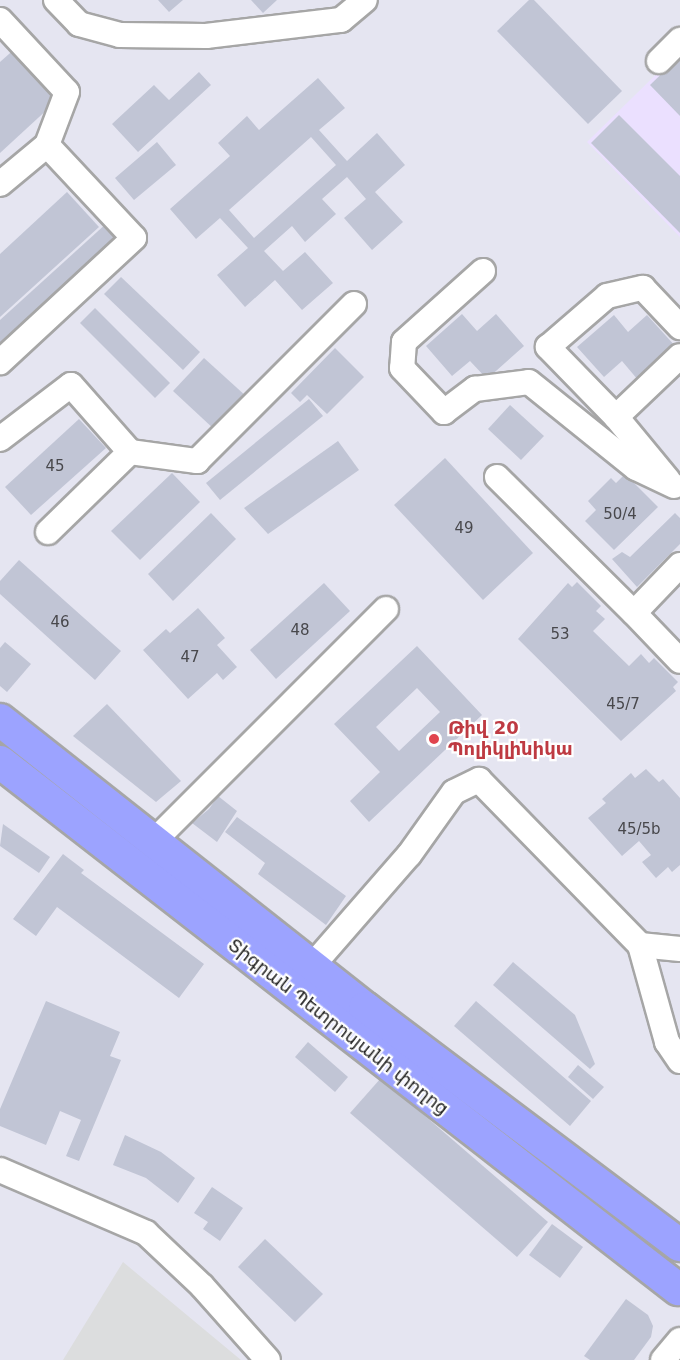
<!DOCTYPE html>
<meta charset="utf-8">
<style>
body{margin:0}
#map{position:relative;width:680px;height:1360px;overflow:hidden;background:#e5e5f1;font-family:"DejaVu Sans","Noto Sans Armenian",sans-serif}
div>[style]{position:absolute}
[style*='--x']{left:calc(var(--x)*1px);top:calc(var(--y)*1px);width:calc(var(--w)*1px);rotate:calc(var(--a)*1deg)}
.residential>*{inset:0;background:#dcddde}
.education>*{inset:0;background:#ebe0ff}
.building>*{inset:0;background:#c1c5d5}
.roads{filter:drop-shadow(2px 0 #a6a6a6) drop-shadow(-2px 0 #a6a6a6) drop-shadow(0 2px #a6a6a6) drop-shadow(0 -2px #a6a6a6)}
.minor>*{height:24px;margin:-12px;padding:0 12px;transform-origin:12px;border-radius:12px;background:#fff}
.major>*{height:32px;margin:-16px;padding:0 16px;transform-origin:16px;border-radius:16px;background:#9ca3ff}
.dots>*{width:16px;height:16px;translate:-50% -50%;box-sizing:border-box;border:3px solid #fff;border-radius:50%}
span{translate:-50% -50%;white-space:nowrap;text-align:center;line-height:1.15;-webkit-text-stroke:4.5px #fff;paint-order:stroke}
.number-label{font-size:15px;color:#48484c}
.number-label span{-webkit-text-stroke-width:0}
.health-label{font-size:18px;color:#be3a42;font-weight:700}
.left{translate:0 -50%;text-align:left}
.street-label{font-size:18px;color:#1f1f1f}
</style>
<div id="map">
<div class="residential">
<div style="clip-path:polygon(123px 1262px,241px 1360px,63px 1360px)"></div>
</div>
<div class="education">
<div style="clip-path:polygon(680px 51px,680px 237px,587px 142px)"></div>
</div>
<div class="building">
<div style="clip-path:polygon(158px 0,183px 0,169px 12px)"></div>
<div style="clip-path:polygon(251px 0,277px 0,263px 13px)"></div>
<div style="clip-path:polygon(529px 0,534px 0,622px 91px,588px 124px,497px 31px)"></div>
<div style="clip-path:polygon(18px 46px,63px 95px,0 153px,0 62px)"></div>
<div style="clip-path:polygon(680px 56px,680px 116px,650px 85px)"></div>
<div style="clip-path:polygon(199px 72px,211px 85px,138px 152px,112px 124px,154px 85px,169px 100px)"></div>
<div style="clip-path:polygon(evenodd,318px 78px,345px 108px,319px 130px,347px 161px,377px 133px,405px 165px,375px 192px,403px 222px,372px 250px,344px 218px,366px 199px,347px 177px,322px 199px,336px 214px,305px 242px,292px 226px,264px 251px,283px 271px,305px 252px,333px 283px,302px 310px,275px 280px,245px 307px,217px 275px,248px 248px,220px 218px,196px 239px,170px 209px,230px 156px,218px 143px,247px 116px,259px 130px,318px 78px,311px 137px,336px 165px,254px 238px,229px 210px,311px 137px)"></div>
<div style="clip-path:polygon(619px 115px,680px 176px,680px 233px,591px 143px)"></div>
<div style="clip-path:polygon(157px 142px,176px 165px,134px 200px,115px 178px)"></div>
<div style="clip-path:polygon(67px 192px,99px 227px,0 317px,0 254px)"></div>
<div style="clip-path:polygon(108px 222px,124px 239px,0 352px,0 320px)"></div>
<div style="clip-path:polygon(121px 277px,200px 352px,183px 370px,104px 294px)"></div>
<div style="clip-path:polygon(95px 308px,170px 383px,155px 398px,80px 323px)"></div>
<div style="clip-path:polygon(462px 314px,477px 331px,496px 314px,524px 346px,487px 379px,470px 361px,452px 376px,426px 346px)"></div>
<div style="clip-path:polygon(614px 315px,628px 332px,647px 315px,676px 347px,638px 380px,622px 361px,604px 377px,577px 347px)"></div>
<div style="clip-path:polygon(335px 348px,364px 377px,327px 414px,307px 395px,300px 402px,291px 393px)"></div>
<div style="clip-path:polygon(204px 358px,247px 397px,215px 430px,173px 391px)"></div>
<div style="clip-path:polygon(309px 399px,323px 416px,220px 500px,206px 483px)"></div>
<div style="clip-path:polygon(510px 405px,544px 436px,521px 460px,488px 429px)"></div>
<div style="clip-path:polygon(79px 419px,106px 448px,31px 515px,5px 487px)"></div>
<div style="clip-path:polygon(338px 441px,359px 470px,268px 534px,244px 508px)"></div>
<div style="clip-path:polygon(445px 458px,533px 553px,483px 600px,394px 505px)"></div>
<div style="clip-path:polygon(172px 473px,200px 502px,140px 560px,111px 531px)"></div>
<div style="clip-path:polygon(625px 474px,658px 507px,614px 550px,585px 521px,596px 510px,588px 501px,611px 478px,616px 483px)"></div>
<div style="clip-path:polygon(211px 513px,236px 539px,173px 601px,148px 574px)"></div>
<div style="clip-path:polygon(675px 513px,680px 518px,680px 544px,637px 587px,612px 559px,622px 552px,630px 557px)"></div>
<div style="clip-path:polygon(19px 560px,121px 651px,95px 680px,0 594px,0 581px)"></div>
<div style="clip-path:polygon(577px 582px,601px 606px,596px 611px,605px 619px,593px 631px,629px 666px,641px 654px,649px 663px,654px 658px,678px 682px,673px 687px,676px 691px,621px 741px,518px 639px,568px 583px,572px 587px)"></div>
<div style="clip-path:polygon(324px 583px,350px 611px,276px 679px,250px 650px)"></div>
<div style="clip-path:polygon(198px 608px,225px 638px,217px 645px,237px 667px,223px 680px,217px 673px,188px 699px,143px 650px,166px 629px,170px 633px)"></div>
<div style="clip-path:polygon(5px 642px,31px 664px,7px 692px,0 686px,0 648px)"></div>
<div style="clip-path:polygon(evenodd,417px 646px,482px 715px,369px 822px,350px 801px,380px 772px,334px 724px,417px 646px,417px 688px,440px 712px,399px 751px,376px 727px,417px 688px)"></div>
<div style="clip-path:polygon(107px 704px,181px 781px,156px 802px,73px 736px)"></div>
<div style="clip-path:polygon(646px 769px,659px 782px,663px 779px,680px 798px,680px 865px,672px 872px,668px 867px,656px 878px,642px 862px,651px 855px,639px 841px,622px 856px,588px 818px,606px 803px,602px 799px,631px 773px,635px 778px)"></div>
<div style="clip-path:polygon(218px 796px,237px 811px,217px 842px,192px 823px,209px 809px)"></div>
<div style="clip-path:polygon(237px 817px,346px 896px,326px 925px,258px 874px,265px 863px,225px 832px)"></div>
<div style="clip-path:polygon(3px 824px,50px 857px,39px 873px,0 846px)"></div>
<div style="clip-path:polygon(63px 854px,84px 870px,81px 873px,204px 964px,179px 998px,57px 907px,36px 936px,13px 919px)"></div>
<div style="clip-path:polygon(513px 962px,575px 1015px,595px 1064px,590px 1069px,493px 985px)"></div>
<div style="clip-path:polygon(46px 1001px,120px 1032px,110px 1056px,121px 1060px,79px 1161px,66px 1156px,81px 1120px,60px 1111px,46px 1145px,0 1126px,0 1109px)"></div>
<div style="clip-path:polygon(476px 1001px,591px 1101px,570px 1126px,454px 1026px)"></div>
<div style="clip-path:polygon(308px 1042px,348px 1077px,335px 1092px,295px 1057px)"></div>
<div style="clip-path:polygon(578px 1065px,604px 1087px,593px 1099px,568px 1077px)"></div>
<div style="clip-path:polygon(381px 1078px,548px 1222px,517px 1257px,350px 1113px)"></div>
<div style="clip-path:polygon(125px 1135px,161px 1152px,195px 1178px,178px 1203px,146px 1178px,113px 1165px)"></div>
<div style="clip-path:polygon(212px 1187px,243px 1208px,220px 1241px,203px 1229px,208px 1222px,194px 1213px)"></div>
<div style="clip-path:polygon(552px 1224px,583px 1247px,560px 1278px,529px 1255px)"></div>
<div style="clip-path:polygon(265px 1239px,323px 1294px,295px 1322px,238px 1267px)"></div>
<div style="clip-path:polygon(626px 1299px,648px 1315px,653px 1326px,651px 1337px,634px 1360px,590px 1360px,584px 1356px)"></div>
</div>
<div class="roads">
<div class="minor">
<div style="--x:56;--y:0;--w:33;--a:46"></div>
<div style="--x:79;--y:24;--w:42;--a:15"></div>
<div style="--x:120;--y:35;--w:86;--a:0.7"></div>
<div style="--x:206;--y:36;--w:136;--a:-6.8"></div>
<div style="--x:341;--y:20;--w:31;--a:-40"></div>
<div style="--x:0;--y:20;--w:98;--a:47.1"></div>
<div style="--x:67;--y:92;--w:57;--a:110.7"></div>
<div style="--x:659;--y:61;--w:30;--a:-45"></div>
<div style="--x:0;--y:184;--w:61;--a:-39.7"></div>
<div style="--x:47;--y:145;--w:127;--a:46.9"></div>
<div style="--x:134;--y:238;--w:183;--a:137.2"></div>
<div style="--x:483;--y:271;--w:106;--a:138.1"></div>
<div style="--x:404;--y:342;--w:26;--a:94"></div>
<div style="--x:402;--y:368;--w:61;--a:46.3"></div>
<div style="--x:444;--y:412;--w:39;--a:-37"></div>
<div style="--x:475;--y:389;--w:54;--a:-7.4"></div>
<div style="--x:529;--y:382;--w:137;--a:38.8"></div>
<div style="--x:636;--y:468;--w:42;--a:25.3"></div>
<div style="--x:616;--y:417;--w:88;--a:-43.6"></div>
<div style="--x:0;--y:439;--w:89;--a:-37.3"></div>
<div style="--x:71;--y:385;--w:89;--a:48.6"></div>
<div style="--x:130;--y:452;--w:68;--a:7.7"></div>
<div style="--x:197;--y:461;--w:222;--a:-45"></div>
<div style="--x:497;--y:477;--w:193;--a:44.8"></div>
<div style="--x:668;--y:480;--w:82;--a:-129.5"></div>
<div style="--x:616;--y:417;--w:98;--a:-134.2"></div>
<div style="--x:548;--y:347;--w:78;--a:-40.8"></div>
<div style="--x:607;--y:296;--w:37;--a:-13"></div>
<div style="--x:643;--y:288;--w:54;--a:46.5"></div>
<div style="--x:48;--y:532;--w:115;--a:-44.3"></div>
<div style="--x:680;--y:565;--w:66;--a:133.8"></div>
<div style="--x:634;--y:613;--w:66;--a:46.2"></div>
<div style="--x:154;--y:841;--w:328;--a:-45"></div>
<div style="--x:640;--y:945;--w:101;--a:74.4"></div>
<div style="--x:667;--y:1042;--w:23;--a:56"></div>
<div style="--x:312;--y:966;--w:147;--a:-48.9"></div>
<div style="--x:409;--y:855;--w:77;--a:-54.5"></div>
<div style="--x:454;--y:792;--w:28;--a:-26"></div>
<div style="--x:479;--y:780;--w:231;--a:45.7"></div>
<div style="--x:640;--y:945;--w:40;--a:5.7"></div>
<div style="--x:0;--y:1170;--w:159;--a:23.3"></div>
<div style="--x:146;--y:1233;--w:77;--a:43.4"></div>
<div style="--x:202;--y:1286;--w:99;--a:48.3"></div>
<div style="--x:663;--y:1360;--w:26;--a:-50"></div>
</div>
<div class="major">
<div style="--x:0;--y:720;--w:465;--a:38.3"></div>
<div style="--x:365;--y:1008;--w:394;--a:37"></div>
<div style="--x:0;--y:762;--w:859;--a:37.86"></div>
</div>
</div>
<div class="dots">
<div style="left:434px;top:739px;background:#e0444e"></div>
</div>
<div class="number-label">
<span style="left:55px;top:467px">45</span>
<span style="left:620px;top:515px">50/4</span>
<span style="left:464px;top:529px">49</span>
<span style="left:60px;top:623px">46</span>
<span style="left:300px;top:631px">48</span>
<span style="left:560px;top:635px">53</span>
<span style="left:190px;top:658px">47</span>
<span style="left:623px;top:705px">45/7</span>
<span style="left:639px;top:830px">45/5b</span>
</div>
<div class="health-label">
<span class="left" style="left:448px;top:739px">Թիվ 20<br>Պոլիկլինիկա</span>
</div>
<div class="street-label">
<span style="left:338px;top:1027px;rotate:38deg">Տիգրան Պետրոսյանի փողոց</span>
</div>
</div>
